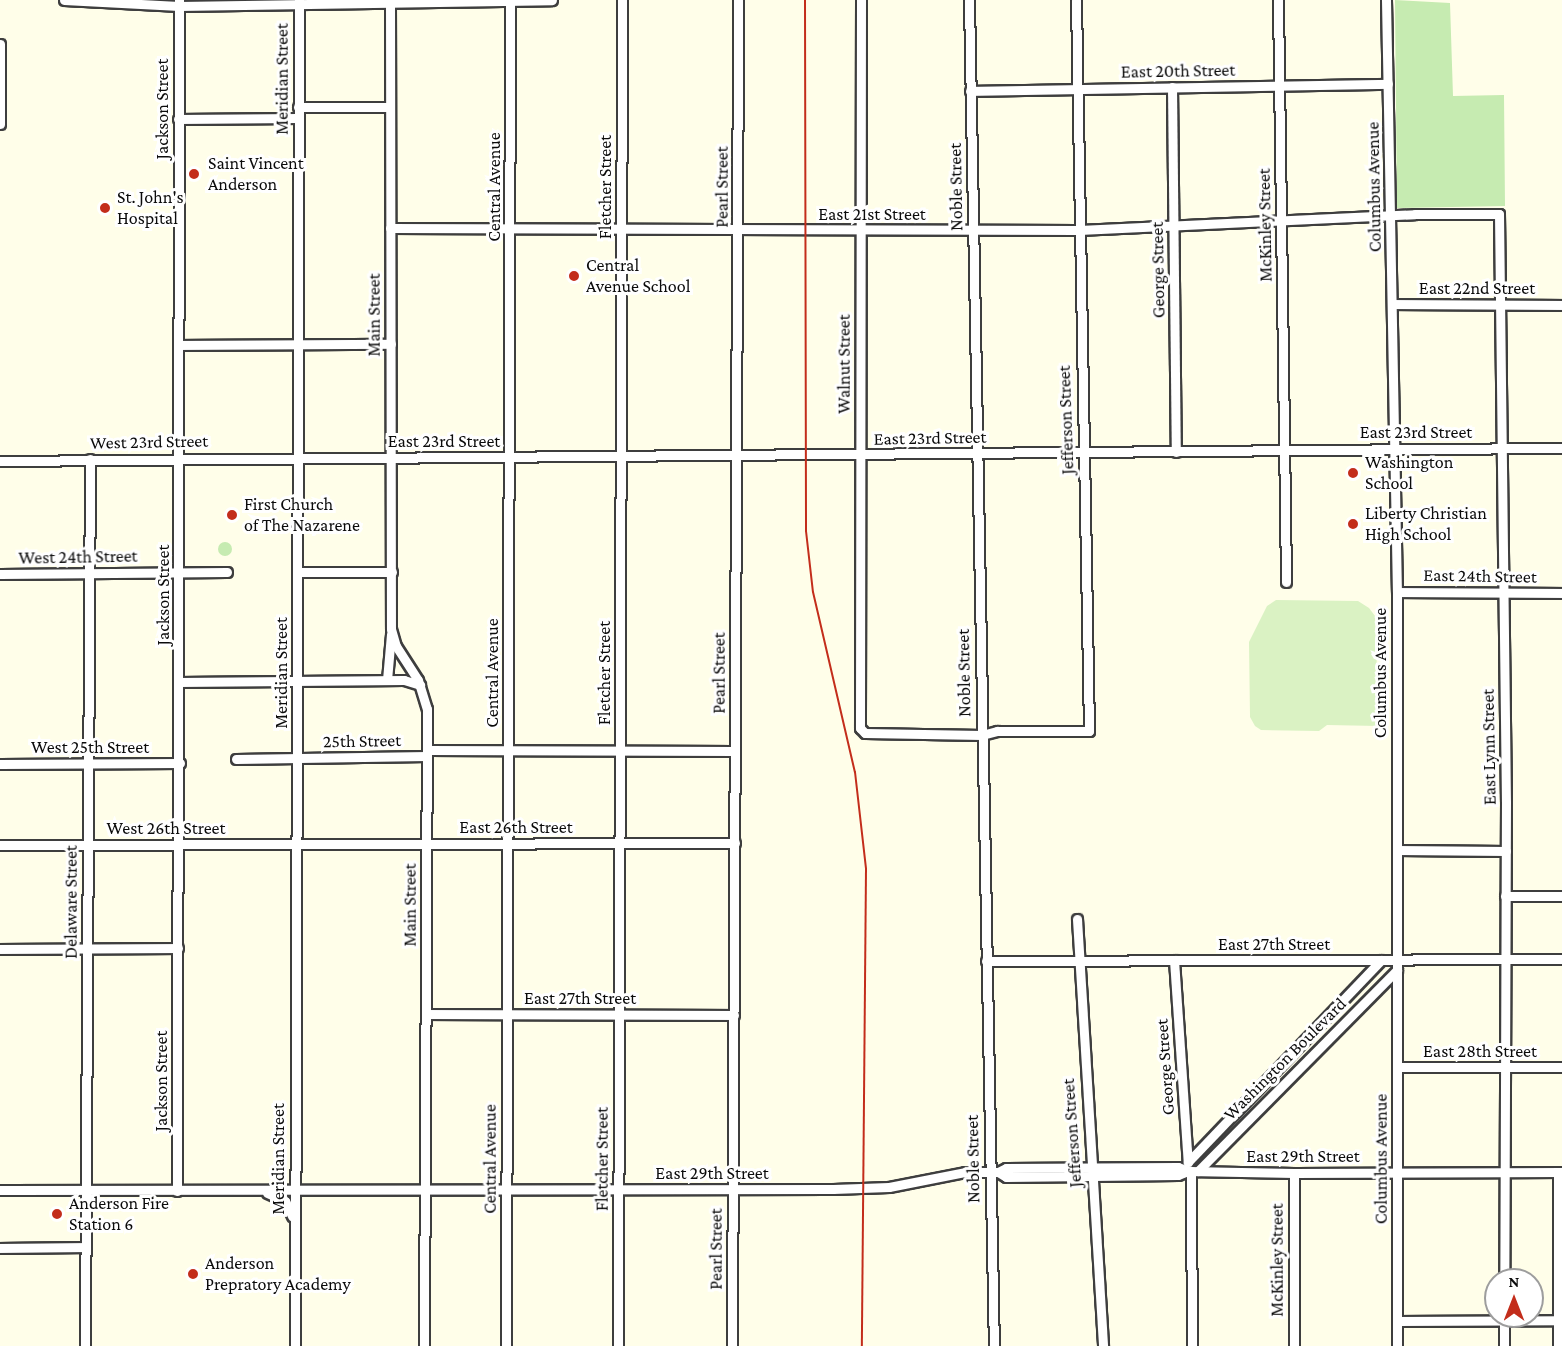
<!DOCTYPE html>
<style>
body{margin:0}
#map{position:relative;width:1562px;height:1346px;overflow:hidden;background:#fffee9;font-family:"Crimson Pro",serif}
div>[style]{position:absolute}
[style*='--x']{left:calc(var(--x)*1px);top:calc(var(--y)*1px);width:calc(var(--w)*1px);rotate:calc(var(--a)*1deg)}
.green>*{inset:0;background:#c6ebb1}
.round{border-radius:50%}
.pitch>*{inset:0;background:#daf2c3}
.roads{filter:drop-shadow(2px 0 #3e3e3e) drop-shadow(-2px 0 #3e3e3e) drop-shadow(0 2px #3e3e3e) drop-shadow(0 -2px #3e3e3e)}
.minor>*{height:9px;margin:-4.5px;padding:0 4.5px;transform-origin:4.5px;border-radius:4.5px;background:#fff}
.rail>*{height:2px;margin:-1px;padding:0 1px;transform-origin:1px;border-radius:1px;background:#c32d1b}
.dots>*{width:16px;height:16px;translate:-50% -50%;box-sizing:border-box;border:3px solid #fff;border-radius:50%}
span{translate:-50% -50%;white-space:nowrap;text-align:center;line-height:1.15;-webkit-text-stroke:6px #fff;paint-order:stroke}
.street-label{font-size:18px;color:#0b0b0b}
.poi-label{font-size:18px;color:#0b0b0b}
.left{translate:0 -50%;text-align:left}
.north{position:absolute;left:1484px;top:1268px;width:60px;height:60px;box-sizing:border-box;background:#fff;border:2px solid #9d9d9d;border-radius:50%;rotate:0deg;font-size:16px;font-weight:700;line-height:24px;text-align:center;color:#0b0b0b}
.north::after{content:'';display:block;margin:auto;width:21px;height:27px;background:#c32d1b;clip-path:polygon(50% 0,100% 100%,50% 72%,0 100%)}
</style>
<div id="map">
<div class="green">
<div style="clip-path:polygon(1395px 0,1450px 3px,1453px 96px,1504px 95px,1505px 206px,1397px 208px)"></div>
<div class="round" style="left:218px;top:542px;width:14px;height:14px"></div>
</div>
<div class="pitch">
<div style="clip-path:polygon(1276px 600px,1358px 601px,1369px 608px,1375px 616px,1379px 726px,1327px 725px,1319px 731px,1261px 730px,1255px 726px,1250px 717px,1249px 642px,1267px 606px)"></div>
</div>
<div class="roads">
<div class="minor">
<div style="--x:64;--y:0;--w:115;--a:3"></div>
<div style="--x:179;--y:6;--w:373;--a:-0.9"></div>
<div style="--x:390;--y:0;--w:629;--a:89.91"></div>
<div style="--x:391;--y:629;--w:18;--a:74"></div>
<div style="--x:396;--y:646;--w:40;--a:57.1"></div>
<div style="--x:418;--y:680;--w:30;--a:73"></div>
<div style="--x:427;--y:709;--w:637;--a:90.27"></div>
<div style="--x:861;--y:0;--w:728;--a:90.08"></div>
<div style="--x:860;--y:728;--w:7;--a:45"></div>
<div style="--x:865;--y:733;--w:117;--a:1"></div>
<div style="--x:982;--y:735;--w:16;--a:-15"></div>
<div style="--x:997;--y:731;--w:92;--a:0"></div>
<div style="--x:1089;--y:731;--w:731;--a:-91.02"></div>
<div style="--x:969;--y:0;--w:1346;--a:88.94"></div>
<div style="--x:1278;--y:0;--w:582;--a:89.21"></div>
<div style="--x:1386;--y:0;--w:592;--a:88.94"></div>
<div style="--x:1397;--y:592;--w:754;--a:90"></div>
<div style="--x:0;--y:44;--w:80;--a:90"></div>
<div style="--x:1172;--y:87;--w:365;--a:89.4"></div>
<div style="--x:970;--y:91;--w:418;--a:-1"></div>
<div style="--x:298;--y:107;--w:92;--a:0"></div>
<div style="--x:178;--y:119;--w:120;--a:-0.5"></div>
<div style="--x:390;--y:228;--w:689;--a:0.17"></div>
<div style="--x:1079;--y:230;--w:336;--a:-2.7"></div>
<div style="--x:1415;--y:214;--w:84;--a:0"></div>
<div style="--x:1499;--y:214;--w:588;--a:89.32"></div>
<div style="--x:1506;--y:802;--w:478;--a:90.2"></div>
<div style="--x:1392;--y:304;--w:170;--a:0.3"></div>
<div style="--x:179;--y:345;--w:212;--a:-0.3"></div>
<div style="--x:0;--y:461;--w:1562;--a:-0.48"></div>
<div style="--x:298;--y:572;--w:94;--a:0"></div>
<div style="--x:0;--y:574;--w:227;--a:-0.5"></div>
<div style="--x:1397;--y:592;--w:165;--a:0.3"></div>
<div style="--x:387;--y:680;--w:46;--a:-85"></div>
<div style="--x:179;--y:682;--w:225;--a:-0.5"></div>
<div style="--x:404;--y:680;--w:17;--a:17"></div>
<div style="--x:427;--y:750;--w:308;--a:0.2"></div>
<div style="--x:236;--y:759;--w:191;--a:-0.9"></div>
<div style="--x:0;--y:764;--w:180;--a:-0.3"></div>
<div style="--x:0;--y:845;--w:735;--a:-0.16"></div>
<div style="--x:1397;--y:850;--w:109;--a:0.5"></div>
<div style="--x:1505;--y:896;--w:57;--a:0"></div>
<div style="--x:1077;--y:919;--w:428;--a:86.5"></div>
<div style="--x:0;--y:949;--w:178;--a:-0.3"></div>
<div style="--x:1174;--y:960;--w:203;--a:86.1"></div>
<div style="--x:986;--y:961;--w:576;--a:-0.2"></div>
<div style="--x:427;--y:1014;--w:307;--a:0.2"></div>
<div style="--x:1397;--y:1067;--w:165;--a:0"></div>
<div style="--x:1188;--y:1162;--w:279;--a:-46.3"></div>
<div style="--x:1191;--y:1171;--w:175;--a:89.7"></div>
<div style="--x:1198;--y:1171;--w:283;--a:-45.3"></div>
<div style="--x:998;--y:1172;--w:9;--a:-27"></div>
<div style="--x:1006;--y:1168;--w:172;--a:-0.3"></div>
<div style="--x:1178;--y:1167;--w:11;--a:22"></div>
<div style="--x:1188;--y:1171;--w:106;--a:1.1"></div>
<div style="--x:1294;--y:1173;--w:268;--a:-0.2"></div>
<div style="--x:0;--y:1190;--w:833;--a:-0.07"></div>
<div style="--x:833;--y:1189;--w:56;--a:-2"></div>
<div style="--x:889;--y:1187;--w:77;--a:-11.2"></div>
<div style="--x:965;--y:1172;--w:33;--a:0"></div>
<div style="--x:998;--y:1172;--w:9;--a:32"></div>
<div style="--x:1006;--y:1177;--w:172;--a:-0.7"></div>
<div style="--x:1178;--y:1175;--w:11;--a:-22"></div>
<div style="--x:177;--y:1191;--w:1191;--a:-89.9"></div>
<div style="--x:267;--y:1193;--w:20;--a:24"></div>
<div style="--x:285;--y:1201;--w:17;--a:65"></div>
<div style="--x:0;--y:1248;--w:85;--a:-0.7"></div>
<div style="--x:1397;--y:1321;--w:165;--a:-0.3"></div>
<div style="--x:85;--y:1346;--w:887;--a:-89.68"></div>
<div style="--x:295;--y:1346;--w:1346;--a:-89.83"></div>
<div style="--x:506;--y:1346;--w:1346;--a:-89.83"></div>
<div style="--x:618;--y:1346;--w:1346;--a:-89.83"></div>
<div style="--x:732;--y:1346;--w:1346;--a:-89.74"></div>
<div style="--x:1294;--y:1346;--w:173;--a:-90"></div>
<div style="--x:1504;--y:1346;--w:30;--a:-90"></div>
<div style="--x:1558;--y:1346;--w:174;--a:-90"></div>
</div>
</div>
<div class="rail">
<div style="--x:805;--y:0;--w:531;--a:89.89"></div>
<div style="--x:806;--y:531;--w:61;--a:83.5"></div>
<div style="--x:813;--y:592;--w:185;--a:76.9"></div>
<div style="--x:855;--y:772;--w:98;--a:83.5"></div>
<div style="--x:866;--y:869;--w:477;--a:90.5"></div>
</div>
<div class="dots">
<div style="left:194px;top:174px;background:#c32d1b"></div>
<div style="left:105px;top:208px;background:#c32d1b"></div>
<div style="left:574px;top:276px;background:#c32d1b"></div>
<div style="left:1353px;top:473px;background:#c32d1b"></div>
<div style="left:232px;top:515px;background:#c32d1b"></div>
<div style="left:1353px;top:524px;background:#c32d1b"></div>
<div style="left:57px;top:1214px;background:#c32d1b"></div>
<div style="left:193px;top:1274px;background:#c32d1b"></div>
</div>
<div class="street-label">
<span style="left:1178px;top:71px;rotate:-1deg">East 20th Street</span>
<span style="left:282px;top:79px;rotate:-90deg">Meridian Street</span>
<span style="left:162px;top:109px;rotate:-90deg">Jackson Street</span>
<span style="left:494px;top:187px;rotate:-90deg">Central Avenue</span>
<span style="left:605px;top:187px;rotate:-90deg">Fletcher Street</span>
<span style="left:722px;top:187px;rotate:-90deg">Pearl Street</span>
<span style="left:956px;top:187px;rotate:-91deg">Noble Street</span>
<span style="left:1374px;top:187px;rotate:-91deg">Columbus Avenue</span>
<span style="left:872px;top:214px">East 21st Street</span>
<span style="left:1265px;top:225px;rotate:-91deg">McKinley Street</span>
<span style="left:1158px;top:270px;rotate:-91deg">George Street</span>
<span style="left:1477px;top:288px">East 22nd Street</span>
<span style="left:374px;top:315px;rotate:-90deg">Main Street</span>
<span style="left:844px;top:364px;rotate:-90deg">Walnut Street</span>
<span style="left:1066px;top:420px;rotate:-92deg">Jefferson Street</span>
<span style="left:1416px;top:432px">East 23rd Street</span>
<span style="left:930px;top:438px;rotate:-1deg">East 23rd Street</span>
<span style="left:444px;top:441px">East 23rd Street</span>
<span style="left:149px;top:442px;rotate:-1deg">West 23rd Street</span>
<span style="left:78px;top:557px;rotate:-1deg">West 24th Street</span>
<span style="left:1480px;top:576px;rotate:1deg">East 24th Street</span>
<span style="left:163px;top:595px;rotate:-90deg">Jackson Street</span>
<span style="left:281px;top:673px;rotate:-90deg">Meridian Street</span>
<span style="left:492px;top:673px;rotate:-90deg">Central Avenue</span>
<span style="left:604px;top:673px;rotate:-90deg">Fletcher Street</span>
<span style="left:719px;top:673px;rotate:-90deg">Pearl Street</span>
<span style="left:964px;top:673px;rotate:-91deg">Noble Street</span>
<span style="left:1380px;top:673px;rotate:-90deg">Columbus Avenue</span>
<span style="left:362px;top:741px;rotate:-1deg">25th Street</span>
<span style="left:90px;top:747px">West 25th Street</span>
<span style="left:1489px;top:747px;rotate:-91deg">East Lynn Street</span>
<span style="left:516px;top:827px">East 26th Street</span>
<span style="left:166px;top:828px">West 26th Street</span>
<span style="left:71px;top:902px;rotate:-90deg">Delaware Street</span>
<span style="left:410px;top:905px;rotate:-90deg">Main Street</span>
<span style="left:1274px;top:944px">East 27th Street</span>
<span style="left:580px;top:998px">East 27th Street</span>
<span style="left:1480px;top:1051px">East 28th Street</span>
<span style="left:1285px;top:1059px;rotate:-45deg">Washington Boulevard</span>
<span style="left:1165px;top:1067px;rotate:-94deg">George Street</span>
<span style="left:161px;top:1081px;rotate:-90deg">Jackson Street</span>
<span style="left:1072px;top:1133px;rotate:-94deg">Jefferson Street</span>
<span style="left:1303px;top:1156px">East 29th Street</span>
<span style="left:278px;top:1159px;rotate:-90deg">Meridian Street</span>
<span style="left:490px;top:1159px;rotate:-90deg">Central Avenue</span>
<span style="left:602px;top:1159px;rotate:-90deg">Fletcher Street</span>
<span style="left:973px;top:1159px;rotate:-91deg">Noble Street</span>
<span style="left:1381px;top:1159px;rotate:-90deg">Columbus Avenue</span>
<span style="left:712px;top:1173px">East 29th Street</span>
<span style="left:716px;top:1249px;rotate:-90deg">Pearl Street</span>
<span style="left:1277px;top:1260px;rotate:-90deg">McKinley Street</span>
</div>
<div class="poi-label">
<span class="left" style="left:208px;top:174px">Saint Vincent<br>Anderson</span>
<span class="left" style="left:117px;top:208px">St. John's<br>Hospital</span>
<span class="left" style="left:586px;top:276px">Central<br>Avenue School</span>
<span class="left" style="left:1365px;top:473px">Washington<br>School</span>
<span class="left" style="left:244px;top:515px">First Church<br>of The Nazarene</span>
<span class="left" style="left:1365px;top:524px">Liberty Christian<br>High School</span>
<span class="left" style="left:69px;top:1214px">Anderson Fire<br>Station 6</span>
<span class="left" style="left:205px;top:1274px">Anderson<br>Prepratory Academy</span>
</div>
<div class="north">N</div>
</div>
